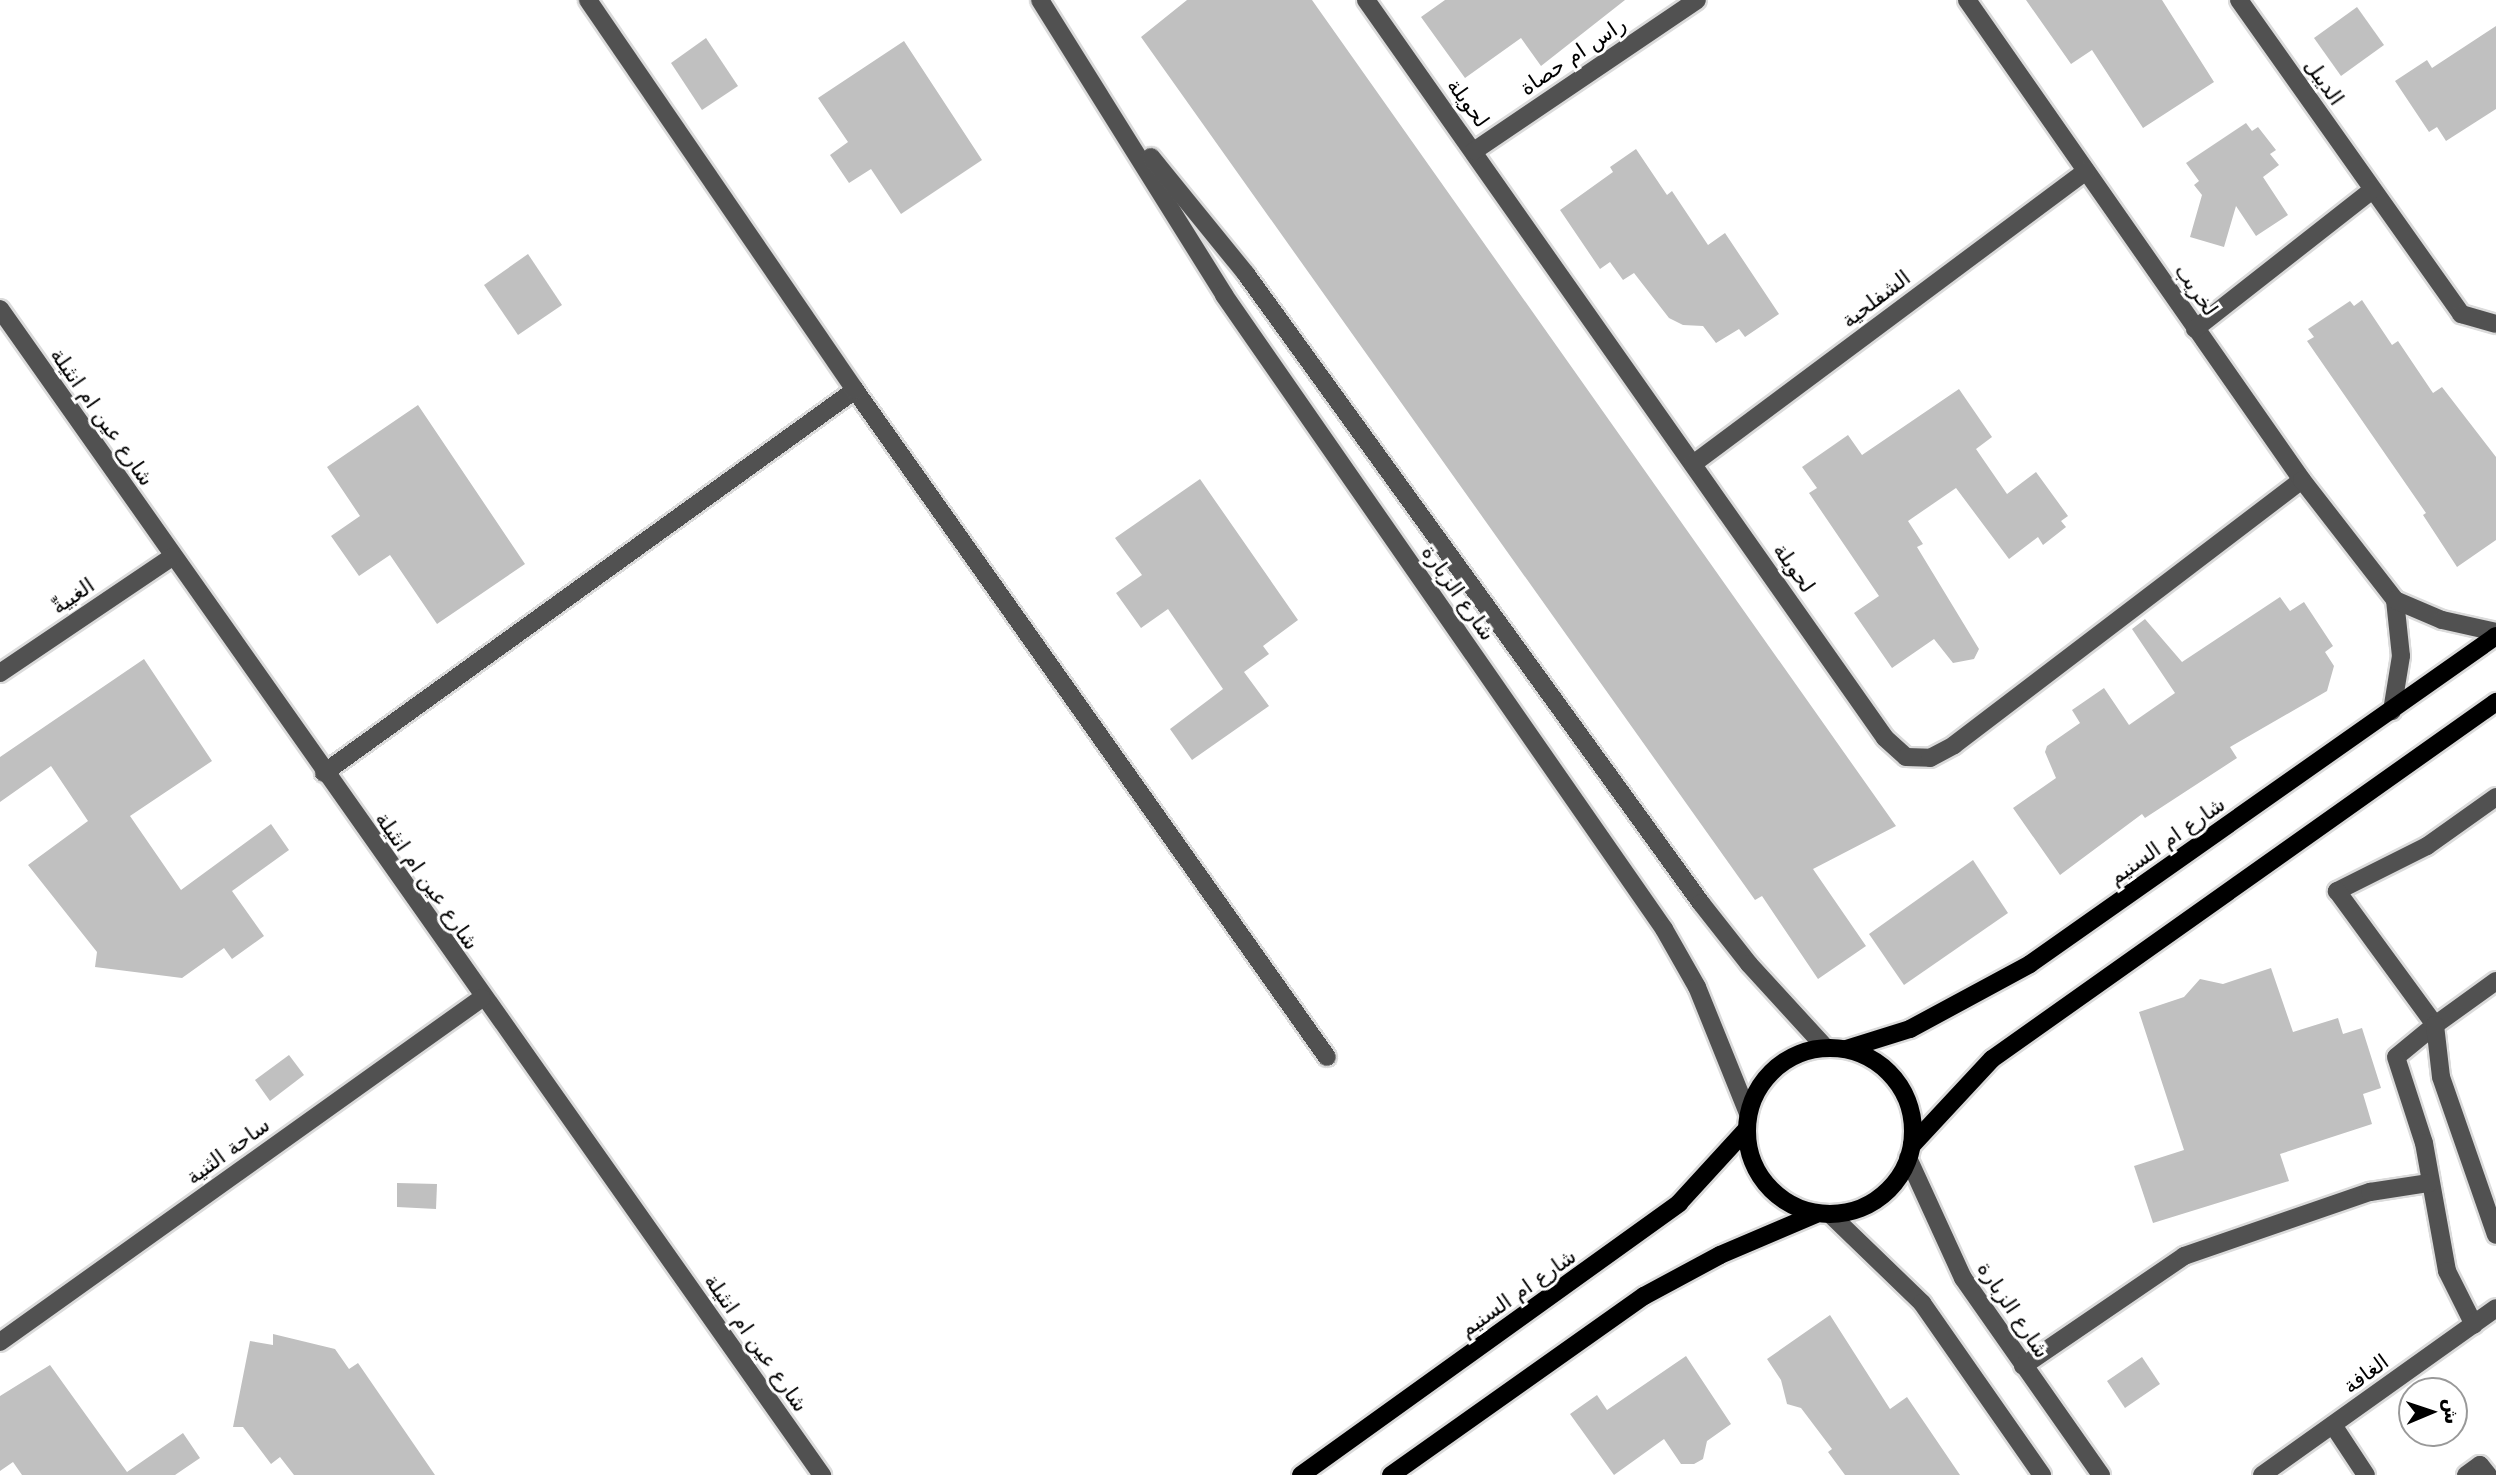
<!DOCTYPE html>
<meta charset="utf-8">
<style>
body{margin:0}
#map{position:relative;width:2496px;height:1475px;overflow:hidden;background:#fff;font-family:"DejaVu Sans",Vazirmatn,sans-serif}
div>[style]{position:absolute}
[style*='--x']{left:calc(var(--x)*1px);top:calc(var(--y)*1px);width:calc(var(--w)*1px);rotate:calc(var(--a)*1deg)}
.building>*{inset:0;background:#c0c0c0}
.roads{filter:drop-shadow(2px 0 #dbdbdb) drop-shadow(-2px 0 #dbdbdb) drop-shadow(0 2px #dbdbdb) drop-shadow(0 -2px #dbdbdb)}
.minor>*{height:18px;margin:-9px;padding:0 9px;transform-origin:9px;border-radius:9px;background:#515151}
.major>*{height:18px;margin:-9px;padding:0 9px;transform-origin:9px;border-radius:9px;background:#000}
.major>.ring{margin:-9px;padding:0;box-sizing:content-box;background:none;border:18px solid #000;border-radius:50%}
span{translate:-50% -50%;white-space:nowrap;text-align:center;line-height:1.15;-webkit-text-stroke:6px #fff;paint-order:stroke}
.street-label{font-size:21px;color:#000}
.north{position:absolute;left:2398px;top:1377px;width:70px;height:70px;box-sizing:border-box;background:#fff;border:2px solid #999;border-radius:50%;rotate:88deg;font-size:19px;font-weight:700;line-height:28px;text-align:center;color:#000}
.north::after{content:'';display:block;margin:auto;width:24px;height:32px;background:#000;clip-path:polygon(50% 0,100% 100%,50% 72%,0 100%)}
</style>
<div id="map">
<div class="building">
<div style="clip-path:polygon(1187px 0,1312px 0,1896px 826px,1813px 869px,1866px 946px,1818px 979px,1762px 896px,1755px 900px,1141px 37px)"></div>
<div style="clip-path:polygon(1445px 0,1625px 0,1541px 66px,1521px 38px,1465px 78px,1421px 17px)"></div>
<div style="clip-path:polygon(2026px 0,2162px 0,2214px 82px,2143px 128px,2092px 50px,2071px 64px)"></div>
<div style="clip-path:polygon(2357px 7px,2384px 45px,2341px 76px,2314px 38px)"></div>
<div style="clip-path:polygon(2496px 26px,2496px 109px,2446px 141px,2437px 127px,2429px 132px,2395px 81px,2427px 60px,2432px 68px)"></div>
<div style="clip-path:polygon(706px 38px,738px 86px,702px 110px,671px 63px)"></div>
<div style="clip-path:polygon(904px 41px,982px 160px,901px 214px,871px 169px,849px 183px,830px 155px,848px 142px,818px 98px)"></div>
<div style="clip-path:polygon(2246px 123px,2252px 131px,2258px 127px,2276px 150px,2270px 154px,2279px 165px,2263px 177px,2288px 215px,2256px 236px,2236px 206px,2224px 247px,2190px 237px,2202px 195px,2194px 185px,2199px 181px,2186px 163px)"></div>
<div style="clip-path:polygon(1636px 149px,1667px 195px,1672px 191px,1708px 245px,1725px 233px,1779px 314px,1745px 337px,1739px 329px,1716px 343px,1703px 326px,1683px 325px,1669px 318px,1634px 273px,1623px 280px,1610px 262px,1600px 269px,1560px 210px,1613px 172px,1610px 167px)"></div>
<div style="clip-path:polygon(528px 254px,562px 305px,518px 335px,484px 285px)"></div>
<div style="clip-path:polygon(2362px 300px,2392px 345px,2398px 341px,2433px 393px,2442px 387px,2496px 457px,2496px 540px,2457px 567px,2423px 515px,2426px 513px,2307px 341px,2314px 337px,2308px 329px,2350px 301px,2354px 306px)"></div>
<div style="clip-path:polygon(1959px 389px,1992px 437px,1976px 449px,2007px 494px,2036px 472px,2068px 516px,2061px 521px,2066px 527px,2043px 545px,2038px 537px,2009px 559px,1956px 488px,1908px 521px,1923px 544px,1917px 547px,1979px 649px,1974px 659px,1953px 663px,1934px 639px,1892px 668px,1854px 613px,1879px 596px,1809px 493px,1817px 488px,1802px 467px,1848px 435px,1862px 455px)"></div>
<div style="clip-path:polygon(418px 405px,525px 564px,437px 624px,390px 555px,359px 576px,331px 536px,360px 516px,327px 467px)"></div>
<div style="clip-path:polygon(1200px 479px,1298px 620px,1263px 646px,1269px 654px,1244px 672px,1269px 706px,1192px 760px,1170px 729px,1223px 689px,1168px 609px,1141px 628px,1116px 593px,1142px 575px,1115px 538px)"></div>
<div style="clip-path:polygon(2280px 597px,2290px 611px,2304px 602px,2333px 646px,2325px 652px,2334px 666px,2327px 691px,2230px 747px,2237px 758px,2145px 818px,2142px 814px,2060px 875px,2013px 808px,2056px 778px,2045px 752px,2047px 746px,2080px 723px,2072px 710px,2104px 688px,2129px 725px,2175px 693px,2132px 629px,2145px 619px,2182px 662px)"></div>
<div style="clip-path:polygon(144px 659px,212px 761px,130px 816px,181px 890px,271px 824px,289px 850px,232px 891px,264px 936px,232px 959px,224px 948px,182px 978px,95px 967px,97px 952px,28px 865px,88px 821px,51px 766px,0 802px,0 757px)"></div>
<div style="clip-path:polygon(1973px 860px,2008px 913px,1904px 985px,1869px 934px)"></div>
<div style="clip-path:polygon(2271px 968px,2293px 1032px,2338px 1018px,2343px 1034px,2362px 1028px,2381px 1088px,2363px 1094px,2372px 1124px,2280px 1154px,2289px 1181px,2153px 1223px,2134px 1166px,2184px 1150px,2139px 1012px,2184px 997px,2200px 979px,2223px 984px)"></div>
<div style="clip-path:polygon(289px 1055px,304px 1075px,270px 1101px,255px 1080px)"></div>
<div style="clip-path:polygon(397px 1183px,437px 1184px,436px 1209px,397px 1207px)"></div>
<div style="clip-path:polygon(1830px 1315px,1890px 1409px,1907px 1397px,1960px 1475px,1845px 1475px,1828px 1452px,1832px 1449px,1801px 1408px,1787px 1404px,1781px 1380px,1767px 1359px)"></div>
<div style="clip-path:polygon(273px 1334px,335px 1349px,349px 1369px,358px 1363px,435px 1475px,294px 1475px,280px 1457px,271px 1464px,243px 1427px,233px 1427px,250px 1341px,273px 1345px)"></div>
<div style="clip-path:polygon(1686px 1356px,1731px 1424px,1707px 1441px,1703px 1459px,1694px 1464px,1681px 1464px,1664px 1439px,1614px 1475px,1570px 1414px,1597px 1395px,1607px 1410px)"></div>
<div style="clip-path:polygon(2142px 1357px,2160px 1384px,2125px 1408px,2107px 1381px)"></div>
<div style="clip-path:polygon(50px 1365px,127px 1472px,183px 1433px,200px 1458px,175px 1475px,22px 1475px,13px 1462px,0 1471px,0 1396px)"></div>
</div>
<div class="roads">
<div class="minor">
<div style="--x:1040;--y:0;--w:348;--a:58"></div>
<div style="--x:1224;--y:295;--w:772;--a:55.24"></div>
<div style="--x:1664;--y:929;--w:67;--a:60.4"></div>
<div style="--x:1697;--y:987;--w:136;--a:68"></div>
<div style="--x:1366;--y:0;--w:902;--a:54.88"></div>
<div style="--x:1885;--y:738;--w:28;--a:42"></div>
<div style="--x:1906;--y:757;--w:24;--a:2"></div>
<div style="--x:1930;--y:758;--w:27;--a:-28"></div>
<div style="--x:1954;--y:745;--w:437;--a:-37.3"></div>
<div style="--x:1967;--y:0;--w:585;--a:55.09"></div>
<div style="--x:2302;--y:480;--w:152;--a:52.2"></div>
<div style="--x:2395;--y:600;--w:56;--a:83.9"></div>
<div style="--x:2401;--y:656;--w:56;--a:99.3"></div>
<div style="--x:2239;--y:0;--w:385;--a:54.7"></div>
<div style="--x:2461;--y:314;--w:36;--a:16"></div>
<div style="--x:1474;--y:151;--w:269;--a:-34.1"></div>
<div style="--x:1151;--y:157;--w:151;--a:50.9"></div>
<div style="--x:1246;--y:274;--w:776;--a:54.12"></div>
<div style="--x:1701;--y:903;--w:78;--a:51.8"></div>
<div style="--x:1749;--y:964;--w:114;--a:47.5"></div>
<div style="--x:0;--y:309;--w:1427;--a:54.82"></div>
<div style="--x:2195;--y:329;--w:225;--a:-38.1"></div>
<div style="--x:855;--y:390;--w:817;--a:54.72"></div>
<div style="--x:1693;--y:464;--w:490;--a:-36.7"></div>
<div style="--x:2395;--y:600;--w:51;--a:23.1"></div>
<div style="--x:2442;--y:620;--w:55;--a:12.5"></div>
<div style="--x:0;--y:673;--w:207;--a:-34"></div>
<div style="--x:324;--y:773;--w:655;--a:-35.8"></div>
<div style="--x:855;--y:390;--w:473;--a:-124.4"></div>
<div style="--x:2496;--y:797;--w:85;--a:144.6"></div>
<div style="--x:2427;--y:846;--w:101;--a:153.4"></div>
<div style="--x:2337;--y:891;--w:166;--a:53.8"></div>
<div style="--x:2435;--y:1025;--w:75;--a:-35.8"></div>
<div style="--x:2435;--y:1025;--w:50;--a:140.6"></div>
<div style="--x:2396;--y:1057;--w:90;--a:72"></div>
<div style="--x:2424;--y:1143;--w:130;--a:79.8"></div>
<div style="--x:2447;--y:1271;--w:60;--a:63.4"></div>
<div style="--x:2435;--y:1025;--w:52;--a:83.4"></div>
<div style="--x:2441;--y:1077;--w:167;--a:70.8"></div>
<div style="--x:1908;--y:1158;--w:132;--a:65.4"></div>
<div style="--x:1963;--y:1278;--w:241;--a:55"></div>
<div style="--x:1831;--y:1215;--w:127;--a:44"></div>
<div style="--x:1922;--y:1303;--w:210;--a:55.1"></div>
<div style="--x:0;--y:1342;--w:592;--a:-35.52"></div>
<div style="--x:2023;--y:1366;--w:195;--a:-34.3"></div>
<div style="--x:2184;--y:1256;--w:197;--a:-19"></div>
<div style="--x:2370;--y:1192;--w:60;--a:-8.7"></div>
<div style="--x:2333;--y:1425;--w:60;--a:56.6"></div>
<div style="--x:2262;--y:1475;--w:287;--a:-35.5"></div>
<div style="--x:2466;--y:1475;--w:17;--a:-36"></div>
<div style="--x:2480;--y:1465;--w:13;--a:51"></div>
</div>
<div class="major">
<div class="ring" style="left:1747px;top:1048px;width:148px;height:148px"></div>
<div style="--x:1846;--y:1049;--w:67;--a:-17.4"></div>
<div style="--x:1910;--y:1029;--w:136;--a:-28.4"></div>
<div style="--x:2030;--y:964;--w:570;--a:-35.14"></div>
<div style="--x:1912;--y:1145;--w:117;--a:-47.1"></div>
<div style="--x:1992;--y:1059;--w:618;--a:-35.31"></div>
<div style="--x:1301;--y:1475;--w:466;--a:-35.7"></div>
<div style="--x:1679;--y:1203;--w:99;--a:-47.5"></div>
<div style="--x:1391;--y:1475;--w:310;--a:-35.3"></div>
<div style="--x:1644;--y:1296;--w:86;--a:-28.3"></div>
<div style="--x:1720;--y:1255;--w:104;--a:-23.1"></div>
</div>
</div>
<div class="street-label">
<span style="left:1573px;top:56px;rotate:-34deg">راس ام حصاة</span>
<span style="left:2324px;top:82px;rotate:55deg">الديبل</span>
<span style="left:1468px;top:103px;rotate:54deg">لحويلة</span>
<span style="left:2196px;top:290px;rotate:55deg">لخريب</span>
<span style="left:1876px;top:299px;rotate:-37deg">الشفلحية</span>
<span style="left:102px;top:417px;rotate:55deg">شارع عين ام انثيلة</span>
<span style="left:1794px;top:568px;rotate:55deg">لحويلة</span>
<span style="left:1458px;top:593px;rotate:55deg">شارع الزبارة</span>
<span style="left:73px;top:596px;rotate:-34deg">الغبيةّ</span>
<span style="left:2167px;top:841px;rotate:-35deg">شارع ام السنيم</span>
<span style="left:427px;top:881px;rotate:55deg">شارع عين ام انثيلة</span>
<span style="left:228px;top:1151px;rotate:-36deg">ساحة الثنية</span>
<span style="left:1518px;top:1293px;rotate:-35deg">شارع ام السنيم</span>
<span style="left:2013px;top:1310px;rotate:56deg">شارع الزبارة</span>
<span style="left:756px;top:1343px;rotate:55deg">شارع عين ام انثيلة</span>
<span style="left:2366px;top:1374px;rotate:-36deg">الغافة</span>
</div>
<div class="north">ش</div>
</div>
